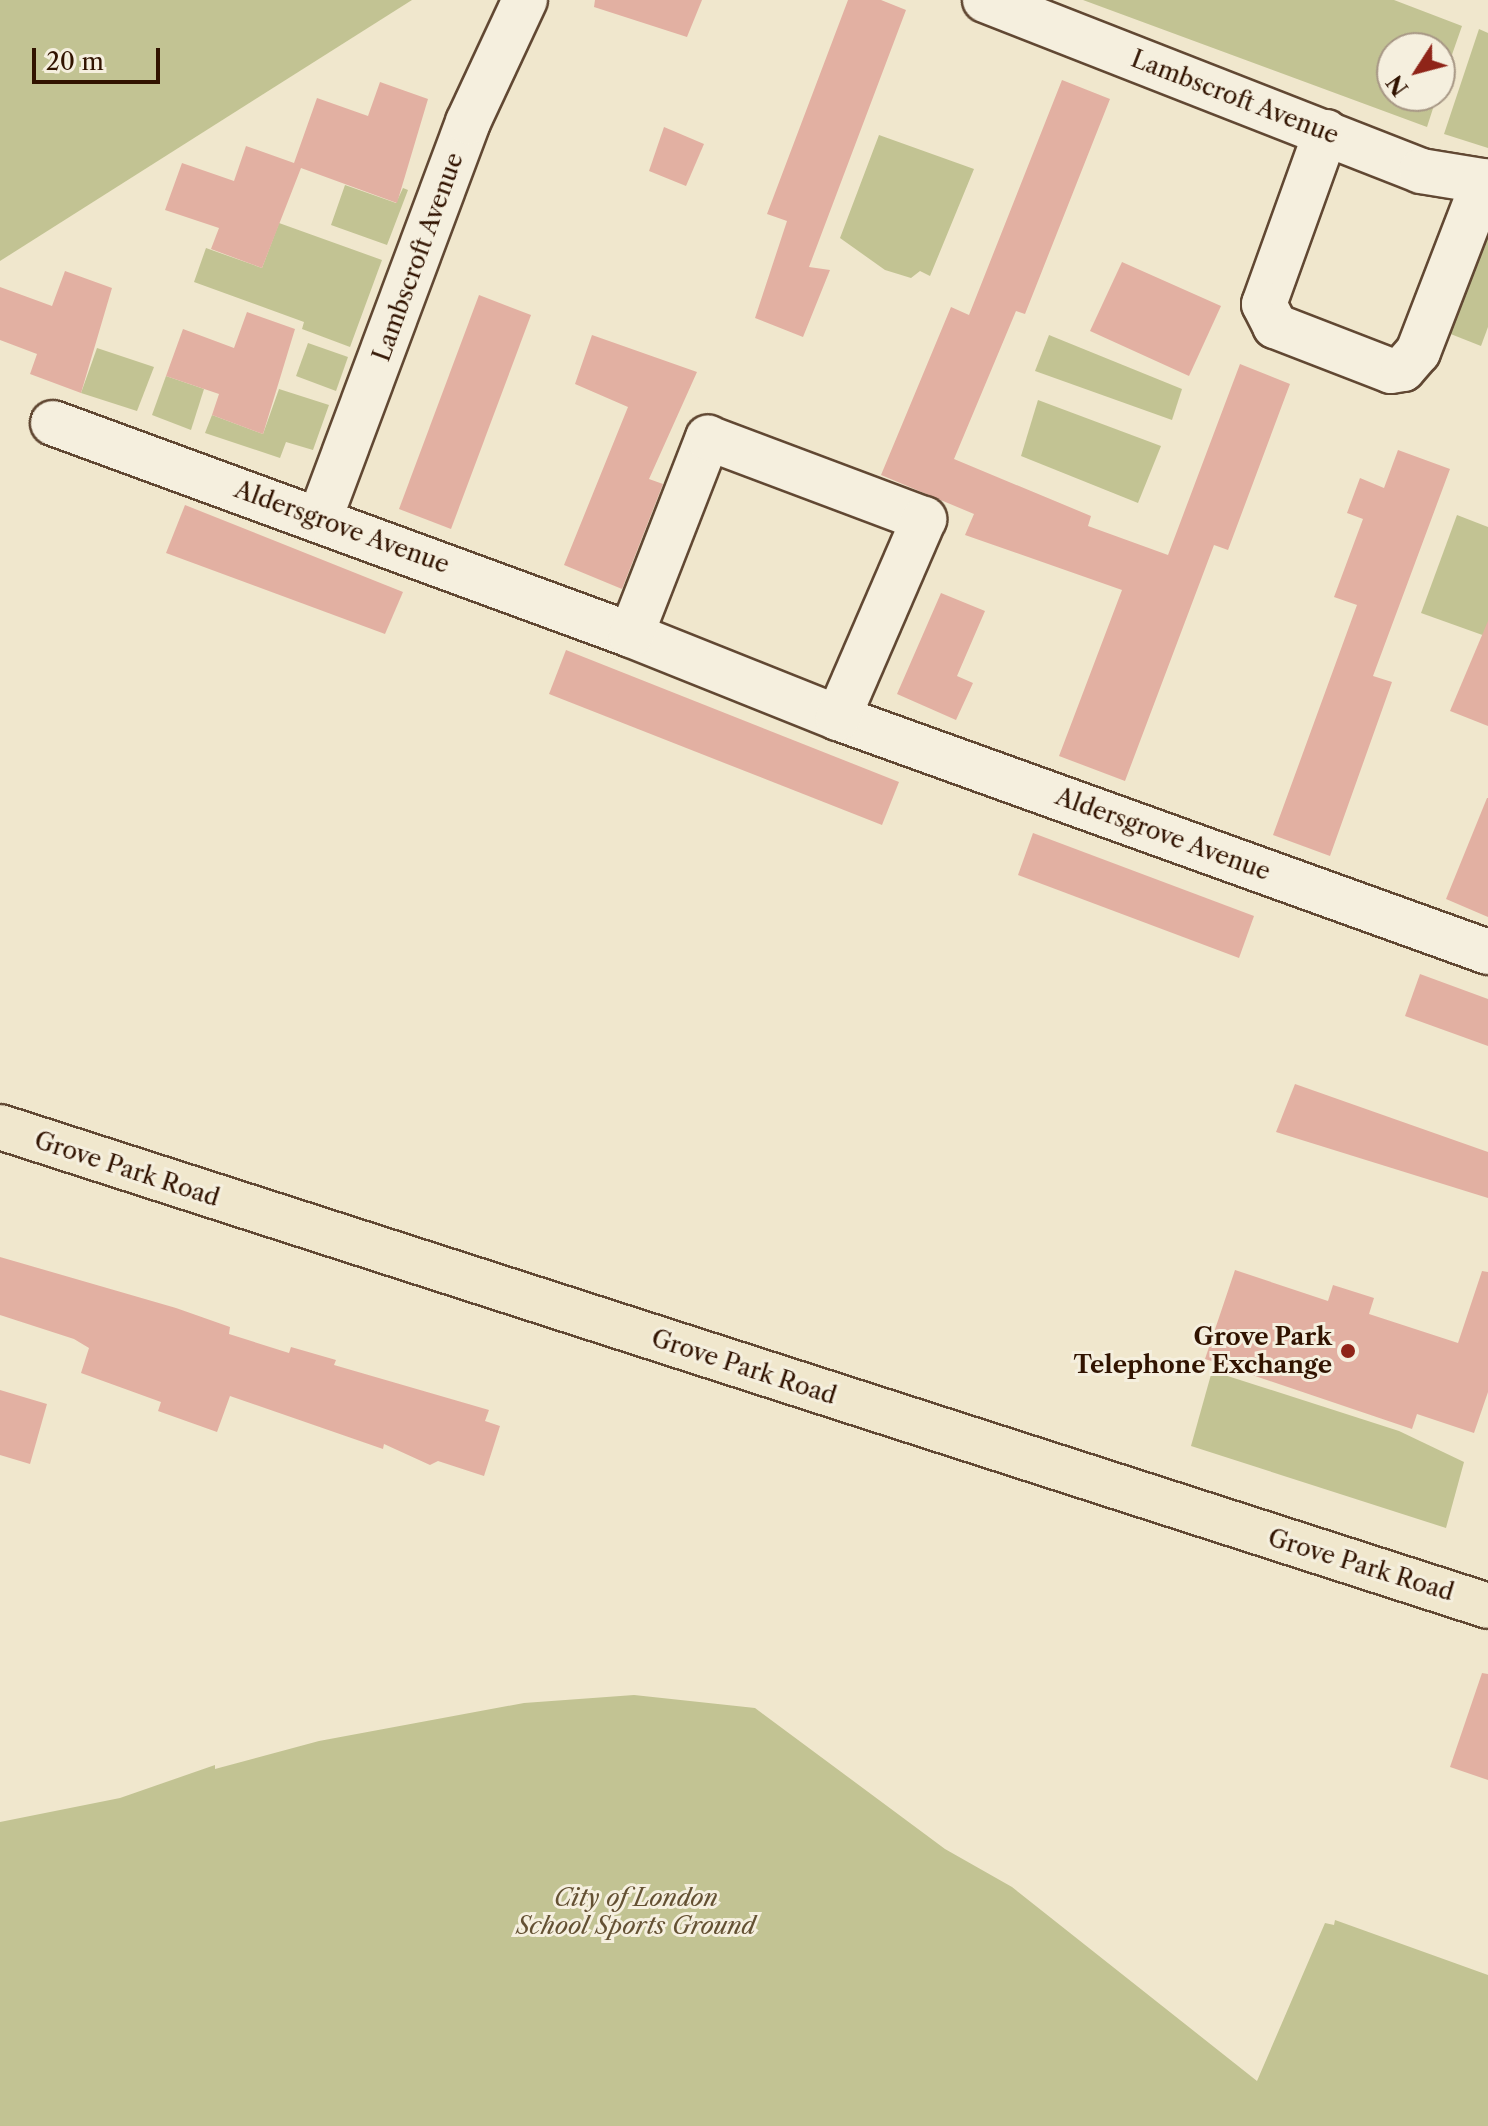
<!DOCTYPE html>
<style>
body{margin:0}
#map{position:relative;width:1488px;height:2126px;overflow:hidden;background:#f0e7cd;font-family:"Libre Caslon Text",serif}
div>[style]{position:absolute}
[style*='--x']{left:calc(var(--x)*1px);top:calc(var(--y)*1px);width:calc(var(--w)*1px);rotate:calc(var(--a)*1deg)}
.green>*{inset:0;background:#c2c393}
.building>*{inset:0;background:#e2b0a2}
.roads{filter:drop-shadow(2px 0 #614833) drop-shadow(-2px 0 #614833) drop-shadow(0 2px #614833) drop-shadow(0 -2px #614833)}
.minor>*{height:44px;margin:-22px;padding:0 22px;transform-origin:22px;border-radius:22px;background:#f5efde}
.major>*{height:44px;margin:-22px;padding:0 22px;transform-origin:22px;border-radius:22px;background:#f0e7cd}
.dots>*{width:22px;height:22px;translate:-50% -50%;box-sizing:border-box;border:4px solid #f5efde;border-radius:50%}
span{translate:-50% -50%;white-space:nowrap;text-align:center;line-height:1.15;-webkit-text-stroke:6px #f5efde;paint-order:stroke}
.street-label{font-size:24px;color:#311300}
.poi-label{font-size:24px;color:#311300;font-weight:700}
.right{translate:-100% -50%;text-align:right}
.park-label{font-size:24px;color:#645133;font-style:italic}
.north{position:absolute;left:1376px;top:32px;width:80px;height:80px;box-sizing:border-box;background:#f5efde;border:2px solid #a79785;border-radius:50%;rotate:234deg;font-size:22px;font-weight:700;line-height:32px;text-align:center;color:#311300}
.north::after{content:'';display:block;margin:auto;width:28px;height:36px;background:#8f2418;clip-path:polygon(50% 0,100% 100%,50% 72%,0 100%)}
.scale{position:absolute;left:32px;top:48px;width:128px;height:36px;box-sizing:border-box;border:4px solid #311300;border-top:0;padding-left:10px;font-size:24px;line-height:28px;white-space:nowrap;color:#311300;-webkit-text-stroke:6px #f5efde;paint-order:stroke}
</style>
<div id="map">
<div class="green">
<div style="clip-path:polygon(0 0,412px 0,0 261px)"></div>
<div style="clip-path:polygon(1083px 0,1394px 0,1462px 26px,1440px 89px,1440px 48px,1392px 48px,1392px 96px,1437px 96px,1427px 127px)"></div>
<div style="clip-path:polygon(1479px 29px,1488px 33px,1488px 148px,1444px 134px)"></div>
<div style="clip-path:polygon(879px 135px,974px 169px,930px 276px,920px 271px,911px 278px,885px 270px,840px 238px)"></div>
<div style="clip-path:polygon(345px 185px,396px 203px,403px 188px,408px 190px,387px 245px,331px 225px)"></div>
<div style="clip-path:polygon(279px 223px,382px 260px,350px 347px,302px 329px,304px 322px,194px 282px,206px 248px,262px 268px)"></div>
<div style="clip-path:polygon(1480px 230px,1488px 232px,1488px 327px,1481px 346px,1443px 331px)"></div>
<div style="clip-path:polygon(1049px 335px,1182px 389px,1172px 420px,1035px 371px)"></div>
<div style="clip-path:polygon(308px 343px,348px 357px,336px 391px,296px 376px)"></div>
<div style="clip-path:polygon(97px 348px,154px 367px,137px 411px,81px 393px)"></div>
<div style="clip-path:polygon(166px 376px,204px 389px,191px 430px,152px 415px)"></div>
<div style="clip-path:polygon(279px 389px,329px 405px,313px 450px,286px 442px,280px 458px,205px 433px,212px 415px,263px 434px)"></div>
<div style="clip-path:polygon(1038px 400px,1161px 446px,1138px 503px,1021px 456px)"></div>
<div style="clip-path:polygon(1457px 515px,1488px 527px,1488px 637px,1421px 613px)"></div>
<div style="clip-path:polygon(1212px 1371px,1399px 1431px,1464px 1462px,1446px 1528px,1191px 1446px)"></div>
<div style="clip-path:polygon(634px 1695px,755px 1708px,945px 1849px,1012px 1887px,1257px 2081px,1325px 1923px,1334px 1925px,1335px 1920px,1488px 1975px,1488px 2126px,0 2126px,0 1822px,120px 1798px,215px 1765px,215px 1769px,319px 1741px,524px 1703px)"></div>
</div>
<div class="building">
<div style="clip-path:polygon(595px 0,702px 0,687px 37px,594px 7px)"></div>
<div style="clip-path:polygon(848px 0,881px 0,906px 10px,809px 267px,830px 270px,803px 337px,755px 318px,787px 221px,767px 214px)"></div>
<div style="clip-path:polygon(1062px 80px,1110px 99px,1025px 314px,1016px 311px,954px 459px,1091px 516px,1088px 526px,1168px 555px,1240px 364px,1290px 384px,1228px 550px,1214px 545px,1125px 781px,1059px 756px,1122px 590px,965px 535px,974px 514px,881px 475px,951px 307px,969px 315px)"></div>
<div style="clip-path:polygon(380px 82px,428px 99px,397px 203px,301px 168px,262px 268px,211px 249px,219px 228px,165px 210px,182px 163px,234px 181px,246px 146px,294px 163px,317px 98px,368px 116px)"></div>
<div style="clip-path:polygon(664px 127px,704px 144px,686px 186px,649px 171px)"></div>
<div style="clip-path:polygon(1122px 262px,1221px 306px,1189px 376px,1090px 331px)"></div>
<div style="clip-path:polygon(65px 271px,112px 288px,81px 393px,30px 374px,37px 354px,0 340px,0 287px,52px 306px)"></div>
<div style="clip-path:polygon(479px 295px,531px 315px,451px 529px,399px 509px)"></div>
<div style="clip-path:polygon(247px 312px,295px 329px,263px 434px,212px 415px,219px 394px,166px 376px,183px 329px,234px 348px)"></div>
<div style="clip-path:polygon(592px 335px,697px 372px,649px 479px,663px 484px,622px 589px,564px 565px,628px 407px,575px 384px)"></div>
<div style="clip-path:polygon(1398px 450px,1450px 469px,1373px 676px,1392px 682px,1330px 856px,1273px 835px,1357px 605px,1334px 597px,1363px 519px,1347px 513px,1360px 478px,1384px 488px)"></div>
<div style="clip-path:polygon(185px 505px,403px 592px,385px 634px,166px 553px)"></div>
<div style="clip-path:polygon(941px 593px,985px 611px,957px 676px,973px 683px,956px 720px,897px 694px)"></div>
<div style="clip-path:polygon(1488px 621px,1488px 726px,1450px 711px)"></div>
<div style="clip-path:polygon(566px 650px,899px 782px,882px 825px,549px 694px)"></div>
<div style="clip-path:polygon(1487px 798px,1488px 798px,1488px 917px,1446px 899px)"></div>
<div style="clip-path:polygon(1033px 833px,1254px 916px,1239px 958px,1018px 875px)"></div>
<div style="clip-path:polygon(1420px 974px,1488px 999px,1488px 1046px,1405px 1016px)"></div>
<div style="clip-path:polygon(1295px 1084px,1488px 1152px,1488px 1198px,1276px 1132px)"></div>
<div style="clip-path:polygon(0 1257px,176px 1308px,230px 1327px,229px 1334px,289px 1353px,291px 1347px,336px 1360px,334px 1365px,489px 1410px,485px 1421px,500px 1426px,484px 1476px,438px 1461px,430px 1465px,384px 1444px,383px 1449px,230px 1396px,217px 1432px,158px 1411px,161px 1402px,81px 1373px,89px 1348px,74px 1339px,0 1315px)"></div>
<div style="clip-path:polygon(1235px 1270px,1328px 1301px,1333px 1285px,1374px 1298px,1369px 1314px,1458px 1343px,1482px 1271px,1488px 1272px,1488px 1392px,1474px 1433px,1417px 1414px,1412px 1429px,1205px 1359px)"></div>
<div style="clip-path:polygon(0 1390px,47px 1404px,30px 1464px,0 1455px)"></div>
<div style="clip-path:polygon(1482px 1673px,1488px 1674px,1488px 1780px,1450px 1767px)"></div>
</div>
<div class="roads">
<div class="minor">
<div style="--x:985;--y:0;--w:468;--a:21.4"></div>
<div style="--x:1421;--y:171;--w:68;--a:9.3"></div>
<div style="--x:1326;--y:132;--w:183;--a:109.8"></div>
<div style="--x:1264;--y:304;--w:25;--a:63"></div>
<div style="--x:1275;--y:326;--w:124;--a:21.2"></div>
<div style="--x:1391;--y:371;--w:12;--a:-9"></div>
<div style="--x:1403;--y:369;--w:23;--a:-49"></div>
<div style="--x:1418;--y:352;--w:183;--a:-68.9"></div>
<div style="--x:53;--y:423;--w:616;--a:20.14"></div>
<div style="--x:631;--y:635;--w:223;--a:21.8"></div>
<div style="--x:838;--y:718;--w:691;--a:19.8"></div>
<div style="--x:320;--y:518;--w:423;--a:-69.5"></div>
<div style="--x:468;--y:122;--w:135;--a:-65"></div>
<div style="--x:631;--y:635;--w:212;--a:-68.7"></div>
<div style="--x:708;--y:438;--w:231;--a:20.6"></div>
<div style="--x:924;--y:519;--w:217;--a:113.4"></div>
</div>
<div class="major">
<div style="--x:0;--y:1127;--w:1563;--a:17.84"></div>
</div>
</div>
<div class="dots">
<div style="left:1348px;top:1351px;background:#8f2418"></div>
</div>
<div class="street-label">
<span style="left:1235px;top:97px;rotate:21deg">Lambscroft Avenue</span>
<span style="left:418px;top:257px;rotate:-70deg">Lambscroft Avenue</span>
<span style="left:342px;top:527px;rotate:20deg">Aldersgrove Avenue</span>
<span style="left:1163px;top:834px;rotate:20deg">Aldersgrove Avenue</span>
<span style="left:127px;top:1169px;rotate:18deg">Grove Park Road</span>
<span style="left:744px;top:1367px;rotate:18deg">Grove Park Road</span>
<span style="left:1361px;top:1565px;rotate:17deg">Grove Park Road</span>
</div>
<div class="poi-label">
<span class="right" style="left:1332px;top:1351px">Grove Park<br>Telephone Exchange</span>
</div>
<div class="park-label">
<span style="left:636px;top:1912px">City of London<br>School Sports Ground</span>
</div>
<div class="north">N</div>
<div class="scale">20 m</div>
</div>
